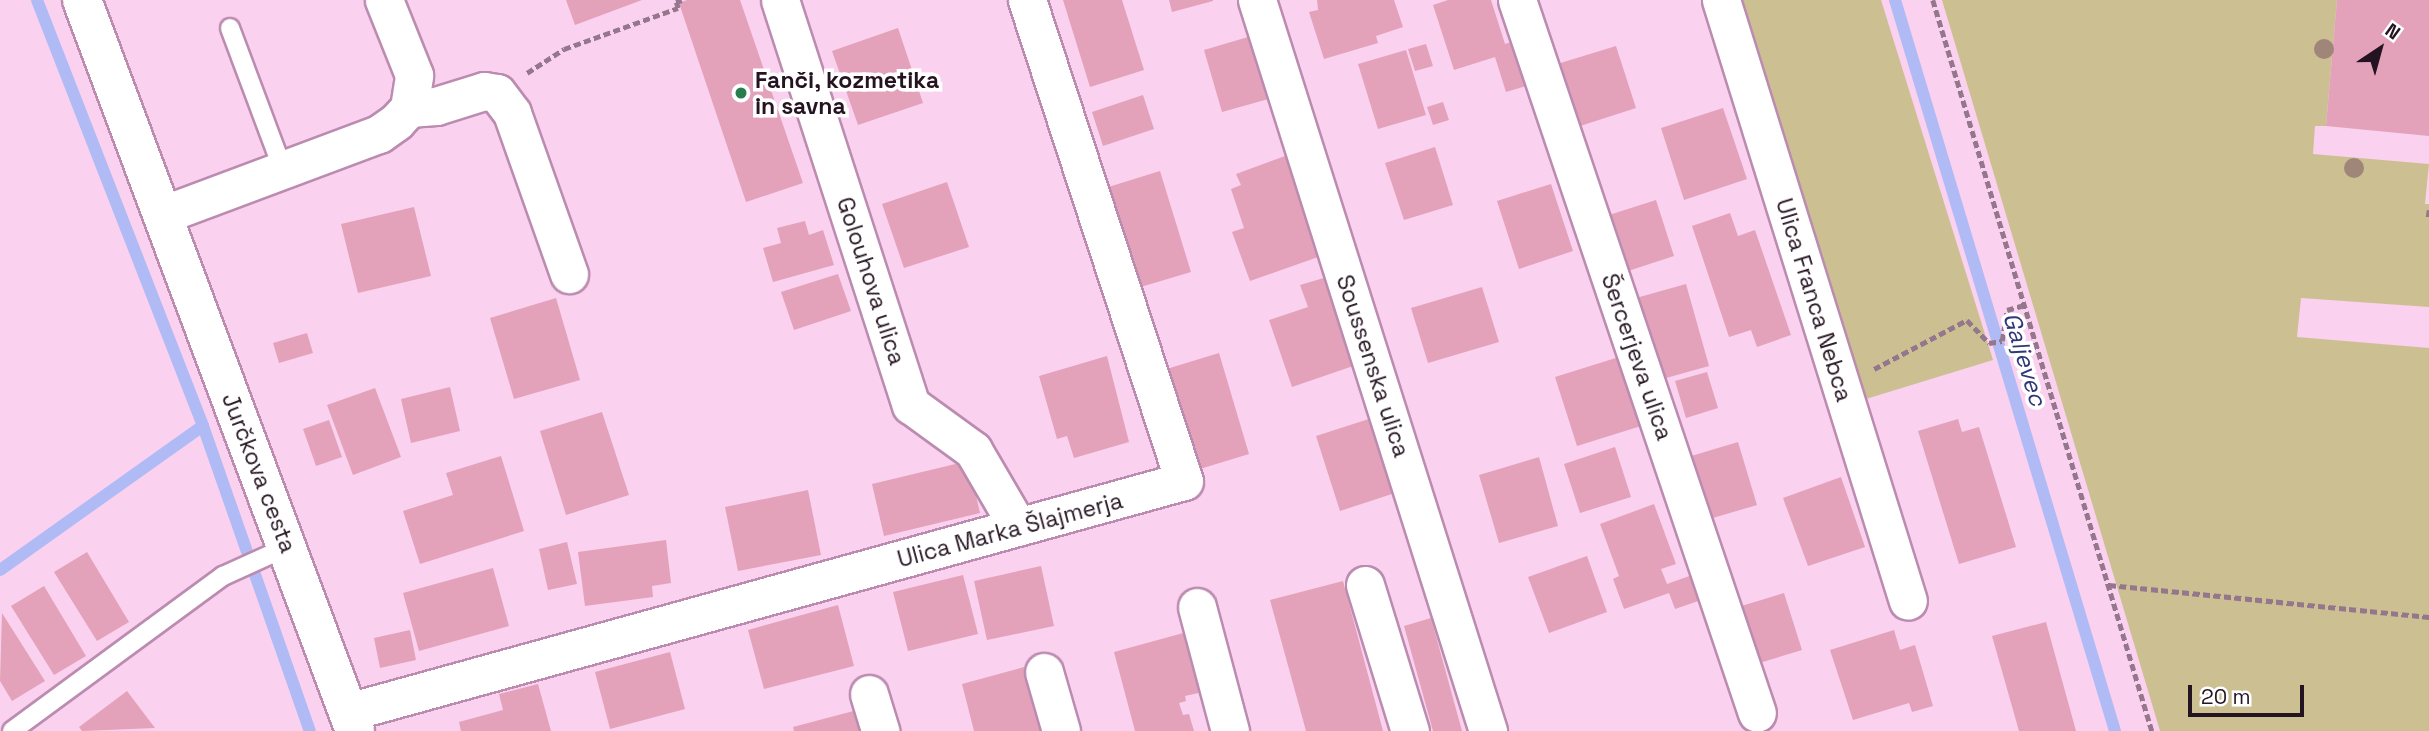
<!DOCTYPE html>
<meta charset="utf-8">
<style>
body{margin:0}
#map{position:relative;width:2429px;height:731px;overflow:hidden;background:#fad1ef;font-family:"Space Grotesk",sans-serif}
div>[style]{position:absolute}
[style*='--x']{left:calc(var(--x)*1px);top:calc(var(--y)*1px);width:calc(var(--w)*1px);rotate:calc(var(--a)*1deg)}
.green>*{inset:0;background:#ccc092}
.stream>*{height:12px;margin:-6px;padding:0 6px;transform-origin:6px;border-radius:6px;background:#b0bbf5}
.building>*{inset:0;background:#e3a2ba}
.path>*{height:4.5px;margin-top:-2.25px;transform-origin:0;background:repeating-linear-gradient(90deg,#95778d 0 7px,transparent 0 10.5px)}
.roads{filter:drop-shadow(2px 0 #bb8cb0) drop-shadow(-2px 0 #bb8cb0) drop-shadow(0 2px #bb8cb0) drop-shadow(0 -2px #bb8cb0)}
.service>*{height:18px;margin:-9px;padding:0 9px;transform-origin:9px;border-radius:9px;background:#fff}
.minor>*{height:37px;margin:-18.5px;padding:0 18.5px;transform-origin:18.5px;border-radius:18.5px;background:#fff}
.secondary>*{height:38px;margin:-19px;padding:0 19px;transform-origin:19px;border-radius:19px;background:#fff}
.trees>*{width:20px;height:20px;margin:-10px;border-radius:50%;background:#9f8679}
.dots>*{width:19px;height:19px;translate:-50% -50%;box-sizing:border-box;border:4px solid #fff;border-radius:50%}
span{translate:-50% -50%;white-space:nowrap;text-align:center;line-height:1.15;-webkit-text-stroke:7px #fff;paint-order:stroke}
.poi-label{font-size:23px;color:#241320;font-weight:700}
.left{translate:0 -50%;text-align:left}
.street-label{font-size:23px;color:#241320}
.water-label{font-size:24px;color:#303779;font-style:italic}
.north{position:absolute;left:2345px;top:14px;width:70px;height:70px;-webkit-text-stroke:5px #fff;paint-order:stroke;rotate:36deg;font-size:19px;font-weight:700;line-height:28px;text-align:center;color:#241320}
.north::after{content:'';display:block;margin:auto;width:24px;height:32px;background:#241320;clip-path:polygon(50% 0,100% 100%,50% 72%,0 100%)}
.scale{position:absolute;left:2188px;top:685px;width:116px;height:32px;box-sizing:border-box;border:4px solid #241320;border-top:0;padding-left:9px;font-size:21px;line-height:24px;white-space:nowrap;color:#241320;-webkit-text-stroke:5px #fff;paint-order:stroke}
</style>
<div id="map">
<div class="green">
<div style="clip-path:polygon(1741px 0,1881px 0,1993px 360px,1866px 399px)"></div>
<div style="clip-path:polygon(1942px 0,2337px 0,2326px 126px,2315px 126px,2313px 154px,2429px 164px,2425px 204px,2429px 204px,2429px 307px,2301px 298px,2297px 337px,2429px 348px,2429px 731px,2160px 731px)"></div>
</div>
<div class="stream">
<div style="--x:37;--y:0;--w:457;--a:68.7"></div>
<div style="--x:203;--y:426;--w:323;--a:70.7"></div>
<div style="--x:1895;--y:0;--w:763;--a:73.25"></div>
<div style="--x:0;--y:570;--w:249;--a:-35.4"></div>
</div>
<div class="building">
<div style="clip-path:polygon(566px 0,642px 0,575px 25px)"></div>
<div style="clip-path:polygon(687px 0,740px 0,803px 183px,746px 202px,679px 3px)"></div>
<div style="clip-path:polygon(1063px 0,1122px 0,1144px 70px,1090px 87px)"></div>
<div style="clip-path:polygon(1169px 0,1213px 0,1213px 1px,1172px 12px)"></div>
<div style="clip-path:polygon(1317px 0,1394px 0,1403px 27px,1376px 36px,1378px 43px,1324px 59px,1309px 12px,1318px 10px)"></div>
<div style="clip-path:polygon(1448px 0,1491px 0,1505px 44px,1515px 41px,1529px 85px,1506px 92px,1495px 57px,1454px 70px,1433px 5px)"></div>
<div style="clip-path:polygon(2337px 0,2429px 0,2429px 136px,2326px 126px)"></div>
<div style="clip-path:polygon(898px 28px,923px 103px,858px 125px,832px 51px)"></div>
<div style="clip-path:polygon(1265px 32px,1283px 95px,1222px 112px,1204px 50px)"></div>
<div style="clip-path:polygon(1426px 44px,1433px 66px,1415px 71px,1408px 49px)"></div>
<div style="clip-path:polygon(1616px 46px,1636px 108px,1574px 128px,1554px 65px)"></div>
<div style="clip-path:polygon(1406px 50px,1426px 115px,1378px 129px,1358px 64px)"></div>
<div style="clip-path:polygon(1143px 95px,1154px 129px,1103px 146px,1092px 112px)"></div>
<div style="clip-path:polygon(1443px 102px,1449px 120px,1433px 125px,1427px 107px)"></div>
<div style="clip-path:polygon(1723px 108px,1747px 179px,1684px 200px,1661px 128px)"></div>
<div style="clip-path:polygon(1435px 147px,1453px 205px,1404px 220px,1385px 163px)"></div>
<div style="clip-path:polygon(1285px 156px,1321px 256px,1250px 281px,1232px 232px,1244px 228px,1231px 189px,1241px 185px,1236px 174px)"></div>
<div style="clip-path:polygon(1160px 171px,1191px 272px,1134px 289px,1102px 189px)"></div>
<div style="clip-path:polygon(947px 182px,969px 247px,904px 268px,882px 204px)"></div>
<div style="clip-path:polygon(1551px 184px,1573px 251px,1519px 269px,1497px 201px)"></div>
<div style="clip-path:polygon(1656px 200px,1674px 256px,1625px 272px,1606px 216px)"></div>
<div style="clip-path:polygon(414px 207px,431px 276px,358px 293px,341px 224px)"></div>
<div style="clip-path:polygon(1730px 213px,1738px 236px,1755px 230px,1791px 335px,1757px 347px,1751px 330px,1729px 337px,1692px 226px)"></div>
<div style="clip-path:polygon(805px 221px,809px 235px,823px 230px,834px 265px,773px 282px,763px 248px,781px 243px,777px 228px)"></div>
<div style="clip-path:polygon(838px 274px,851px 311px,794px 330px,781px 292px)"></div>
<div style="clip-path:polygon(1327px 277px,1356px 365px,1292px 387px,1269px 320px,1308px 307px,1300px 285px)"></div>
<div style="clip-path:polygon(1686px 284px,1709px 366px,1659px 380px,1636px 298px)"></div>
<div style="clip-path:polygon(1482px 287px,1499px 342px,1428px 363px,1411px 308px)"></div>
<div style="clip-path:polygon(556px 298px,580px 380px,514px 399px,490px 318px)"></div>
<div style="clip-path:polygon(307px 333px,313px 353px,279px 363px,273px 343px)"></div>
<div style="clip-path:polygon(1219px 353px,1249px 454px,1190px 472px,1160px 371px)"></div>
<div style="clip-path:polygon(1107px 356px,1129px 442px,1074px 458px,1067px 436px,1057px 439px,1039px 376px)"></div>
<div style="clip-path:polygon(1619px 357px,1641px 426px,1577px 446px,1555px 377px)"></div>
<div style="clip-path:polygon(1707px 372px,1718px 408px,1686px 418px,1675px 381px)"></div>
<div style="clip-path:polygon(450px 387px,460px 431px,411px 443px,401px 399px)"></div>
<div style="clip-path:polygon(375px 388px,401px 457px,353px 475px,327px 405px)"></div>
<div style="clip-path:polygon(602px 412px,629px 495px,566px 515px,540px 431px)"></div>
<div style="clip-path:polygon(1375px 417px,1398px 492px,1340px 511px,1316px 436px)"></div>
<div style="clip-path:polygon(1958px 419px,1962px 432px,1979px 427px,2016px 547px,1959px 564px,1918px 431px)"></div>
<div style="clip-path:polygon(329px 420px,342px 457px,316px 466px,303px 429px)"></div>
<div style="clip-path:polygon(1738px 442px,1757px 505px,1706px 520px,1688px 457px)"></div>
<div style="clip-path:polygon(1615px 447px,1631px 497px,1580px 513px,1564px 464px)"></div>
<div style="clip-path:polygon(501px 456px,524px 531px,420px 564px,403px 511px,453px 495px,446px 473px)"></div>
<div style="clip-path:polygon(1539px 457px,1558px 526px,1499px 543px,1479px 475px)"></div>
<div style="clip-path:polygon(968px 461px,980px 513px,884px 536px,872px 484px)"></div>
<div style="clip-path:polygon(1841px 477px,1865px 547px,1808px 566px,1783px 498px)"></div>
<div style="clip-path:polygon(808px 490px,821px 555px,738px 571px,725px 507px)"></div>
<div style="clip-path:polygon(1654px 504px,1676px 564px,1661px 569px,1667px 584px,1695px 574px,1704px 599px,1675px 609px,1669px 593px,1624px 609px,1613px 579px,1619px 576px,1600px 524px)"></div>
<div style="clip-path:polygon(666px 540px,671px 583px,652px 586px,653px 597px,585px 606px,578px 552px)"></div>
<div style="clip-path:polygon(567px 542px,577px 584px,548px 590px,539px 549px)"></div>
<div style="clip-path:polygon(87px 552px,129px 622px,97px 641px,54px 572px)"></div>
<div style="clip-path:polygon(1587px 556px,1607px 612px,1549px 633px,1528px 577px)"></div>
<div style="clip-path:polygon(1041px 566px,1054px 626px,987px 640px,974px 581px)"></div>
<div style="clip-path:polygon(493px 568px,509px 626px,419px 651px,403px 593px)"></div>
<div style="clip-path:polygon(963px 575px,978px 634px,908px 651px,893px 592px)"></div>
<div style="clip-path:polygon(1343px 581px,1383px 731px,1306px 731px,1270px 600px)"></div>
<div style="clip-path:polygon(44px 586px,86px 656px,54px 675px,11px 606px)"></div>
<div style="clip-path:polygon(1784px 593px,1802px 650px,1753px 665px,1735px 608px)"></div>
<div style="clip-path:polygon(838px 605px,854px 666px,764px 689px,748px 630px)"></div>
<div style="clip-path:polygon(2px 613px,45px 681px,12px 701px,0 681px)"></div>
<div style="clip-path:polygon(1431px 618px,1462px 731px,1433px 731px,1404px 626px)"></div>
<div style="clip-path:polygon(2046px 622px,2076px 731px,2019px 731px,1992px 636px)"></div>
<div style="clip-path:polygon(410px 630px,416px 660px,380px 668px,374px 638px)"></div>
<div style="clip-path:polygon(1894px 630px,1900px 650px,1915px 645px,1933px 706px,1912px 712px,1909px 703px,1853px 720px,1830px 650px)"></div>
<div style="clip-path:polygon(1187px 632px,1203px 692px,1185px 696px,1186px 701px,1179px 703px,1183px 715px,1189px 714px,1194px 731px,1135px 731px,1114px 652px)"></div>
<div style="clip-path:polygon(670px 652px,685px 709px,610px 729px,595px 672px)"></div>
<div style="clip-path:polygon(1024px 667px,1042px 731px,974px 731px,962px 684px)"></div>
<div style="clip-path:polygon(538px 684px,551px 731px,461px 731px,459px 722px,503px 710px,499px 694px)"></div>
<div style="clip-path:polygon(127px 691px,155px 728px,82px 731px,79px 727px)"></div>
<div style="clip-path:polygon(861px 709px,867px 731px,794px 731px,793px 727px)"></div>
</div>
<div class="path">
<div style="--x:1933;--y:0;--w:763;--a:73.32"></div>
<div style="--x:527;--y:73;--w:44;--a:-33"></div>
<div style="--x:564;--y:49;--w:121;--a:-19.8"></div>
<div style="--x:678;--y:8;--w:6;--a:-108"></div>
<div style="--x:676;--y:2;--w:6;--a:-18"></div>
<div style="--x:2428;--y:217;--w:7;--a:-82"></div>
<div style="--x:1874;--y:369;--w:105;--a:-27.8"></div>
<div style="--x:1967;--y:320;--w:32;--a:46"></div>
<div style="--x:1989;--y:343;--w:13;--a:-9"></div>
<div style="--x:2002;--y:341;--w:31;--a:-81"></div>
<div style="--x:2007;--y:310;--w:19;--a:-16"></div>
<div style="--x:2109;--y:585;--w:322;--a:5.7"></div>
</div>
<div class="roads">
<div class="service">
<div style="--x:230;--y:28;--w:152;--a:69.5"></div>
<div style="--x:12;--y:731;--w:262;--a:-36.3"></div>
<div style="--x:223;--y:576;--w:70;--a:-24.4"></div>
</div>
<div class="minor">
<div style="--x:780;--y:0;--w:426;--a:72.1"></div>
<div style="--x:911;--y:405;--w:77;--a:36"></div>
<div style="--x:973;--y:450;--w:89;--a:59.7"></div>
<div style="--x:1257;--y:0;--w:767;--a:72.46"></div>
<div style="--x:1517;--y:0;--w:752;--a:71.4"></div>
<div style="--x:1721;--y:0;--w:629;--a:72.72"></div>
<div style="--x:409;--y:108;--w:27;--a:-4"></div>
<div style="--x:436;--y:106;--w:50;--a:-17.4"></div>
<div style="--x:484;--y:91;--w:13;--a:9"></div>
<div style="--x:497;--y:93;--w:25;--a:53"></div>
<div style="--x:512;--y:113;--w:171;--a:70.5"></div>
<div style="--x:162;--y:215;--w:232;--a:-20.5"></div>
<div style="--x:379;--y:134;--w:21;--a:-35"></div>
<div style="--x:396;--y:122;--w:19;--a:-47"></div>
<div style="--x:409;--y:108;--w:33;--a:-81"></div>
<div style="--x:414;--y:75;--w:81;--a:-111.8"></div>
<div style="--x:1365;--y:585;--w:153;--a:72.9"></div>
<div style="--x:1197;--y:607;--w:128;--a:75.1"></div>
<div style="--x:1044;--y:672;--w:61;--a:73.9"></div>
<div style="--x:869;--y:694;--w:39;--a:73"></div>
<div style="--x:348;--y:712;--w:867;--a:-15.45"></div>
<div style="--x:1184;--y:481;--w:506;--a:-108.08"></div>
</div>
<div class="secondary">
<div style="--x:82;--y:0;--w:780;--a:69.52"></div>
</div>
</div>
<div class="trees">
<div style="left:2324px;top:49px"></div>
<div style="left:2354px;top:168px"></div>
</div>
<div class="dots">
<div style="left:741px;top:93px;background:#297c4e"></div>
</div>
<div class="poi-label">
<span class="left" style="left:755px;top:93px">Fanči, kozmetika<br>in savna</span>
</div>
<div class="street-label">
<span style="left:871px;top:281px;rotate:72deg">Golouhova ulica</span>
<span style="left:1814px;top:300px;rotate:73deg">Ulica Franca Nebca</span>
<span style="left:1637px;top:357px;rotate:71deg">Šercerjeva ulica</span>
<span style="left:1373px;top:366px;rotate:72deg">Soussenska ulica</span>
<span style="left:259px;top:473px;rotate:69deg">Jurčkova cesta</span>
<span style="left:1010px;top:530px;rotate:-15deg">Ulica Marka Šlajmerja</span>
</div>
<div class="water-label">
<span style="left:2025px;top:359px;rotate:73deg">Galjevec</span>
</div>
<div class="north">N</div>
<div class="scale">20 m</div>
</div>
